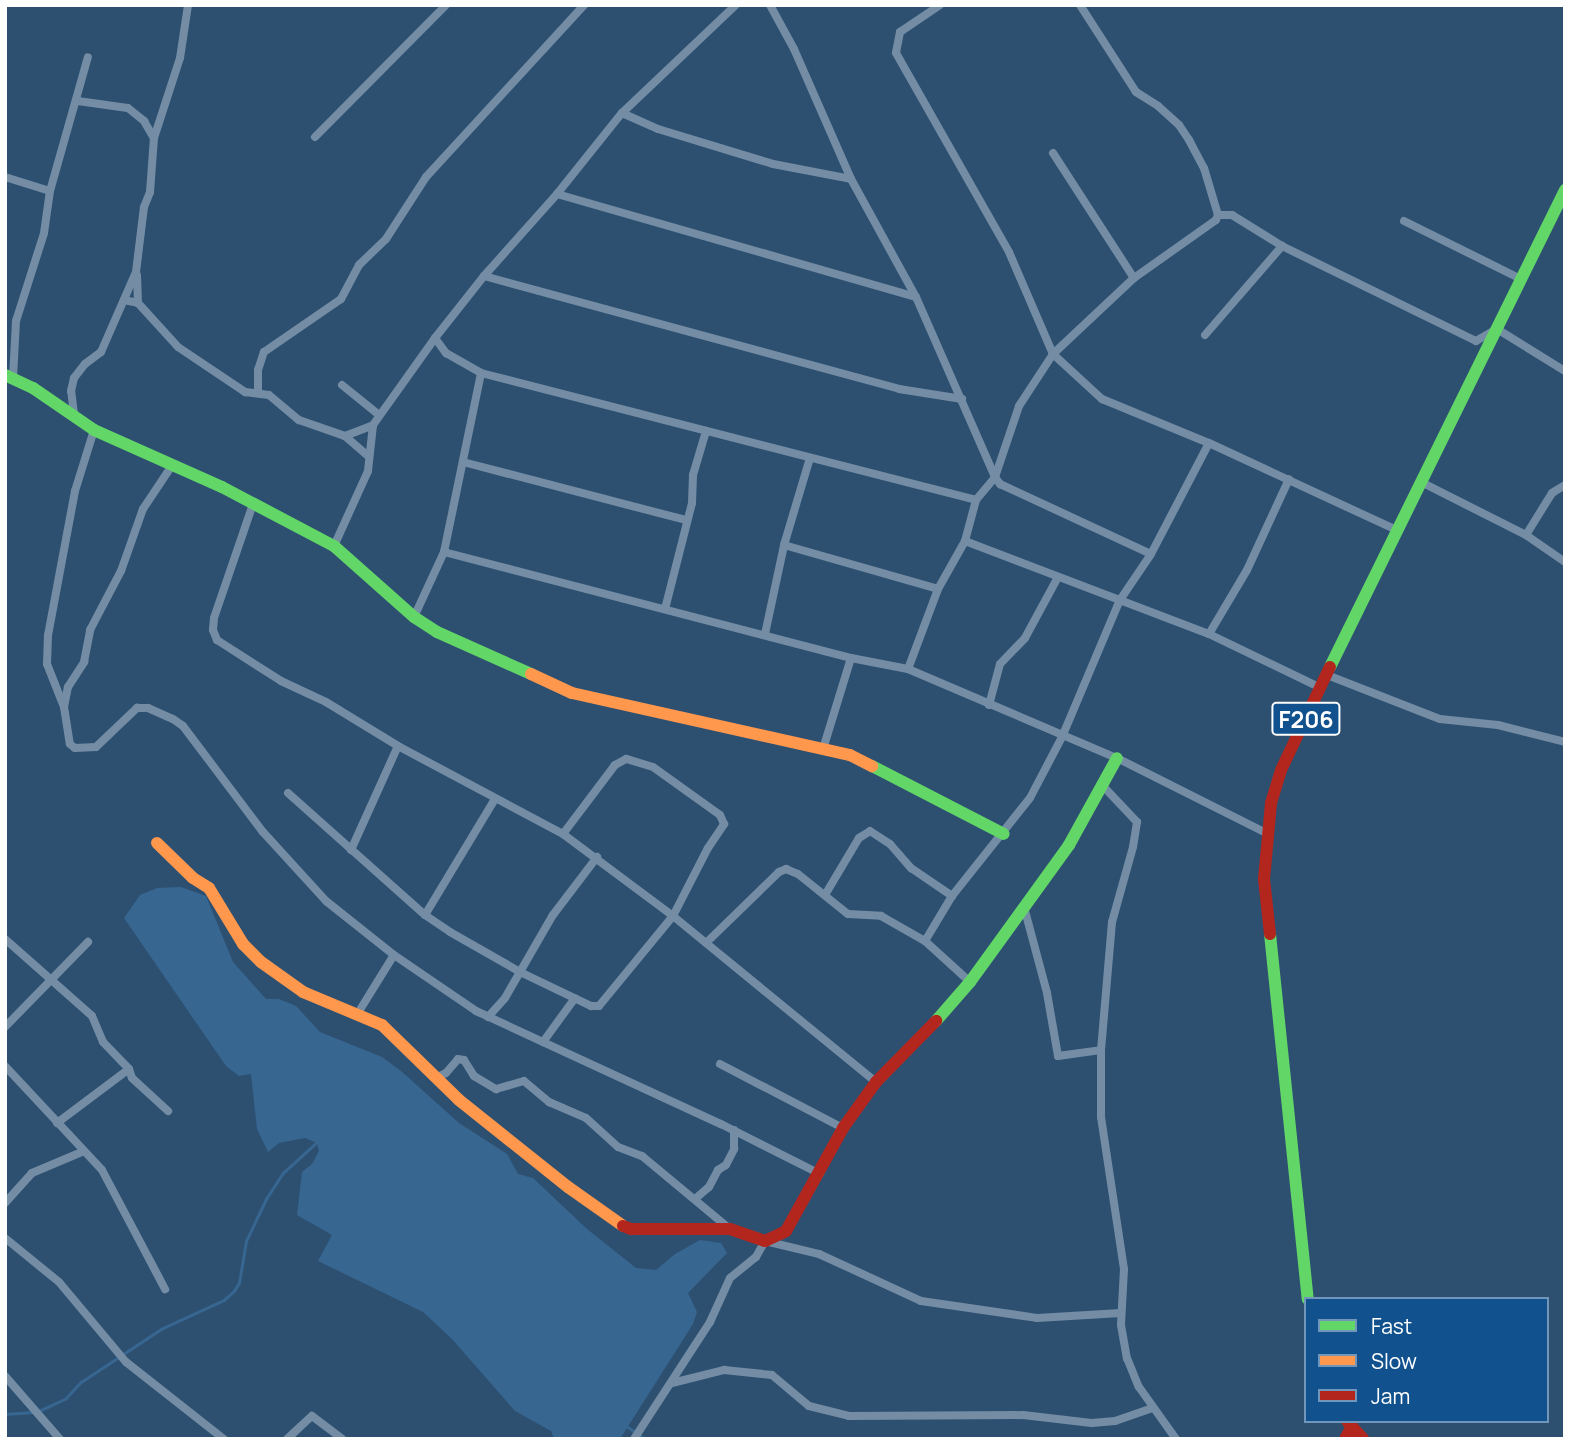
<!DOCTYPE html>
<style>
body{margin:0}
#map{position:relative;width:1570px;height:1444px;overflow:hidden;background:#2d5071;font-family:Manrope,sans-serif}
div>[style]{position:absolute}
[style*='--x']{left:calc(var(--x)*1px);top:calc(var(--y)*1px);width:calc(var(--w)*1px);rotate:calc(var(--a)*1deg)}
.water>*{inset:0;background:#376691}
.stream>*{height:2.5px;margin:-1.25px;padding:0 1.25px;transform-origin:1.25px;border-radius:1.25px;background:#376691}
.street>*{height:8px;margin:-4px;padding:0 4px;transform-origin:4px;border-radius:4px;background:#748da5}
.fast>*{height:12px;margin:-6px;padding:0 6px;transform-origin:6px;border-radius:6px;background:#63d668}
.slow>*{height:12px;margin:-6px;padding:0 6px;transform-origin:6px;border-radius:6px;background:#ff974d}
.jam>*{height:12px;margin:-6px;padding:0 6px;transform-origin:6px;border-radius:6px;background:#b3261e}
span{translate:-50% -50%;white-space:nowrap;text-align:center;line-height:1.15;-webkit-text-stroke:5px #10518e;paint-order:stroke}
.shield-label span{padding:2px 5px;background:#10518e;border:2px solid;border-radius:5px;-webkit-text-stroke-width:0}
.shield-label{font-size:23px;color:#fff;font-weight:700}
.frame{position:absolute;inset:0;border:7px solid #fff;pointer-events:none}
.legend{position:absolute;left:1304px;top:1297px;width:245px;height:126px;box-sizing:border-box;background:#10518e;border:2px solid #7097bb;margin:0;padding:9px 12px;list-style:none;font-size:21px;color:#fff}
.legend li{display:flex;align-items:center;gap:14px;height:35px}
.legend b{width:35px;border:2px solid #7097bb}
</style>
<div id="map">
<div class="water">
<div style="clip-path:polygon(181px 887px,206px 896px,233px 962px,266px 999px,279px 999px,296px 1006px,320px 1032px,382px 1057px,401px 1071px,459px 1123px,507px 1154px,518px 1174px,533px 1178px,587px 1229px,636px 1268px,656px 1270px,675px 1254px,700px 1240px,721px 1243px,727px 1253px,688px 1293px,697px 1312px,693px 1324px,620px 1439px,554px 1439px,551px 1431px,515px 1411px,452px 1339px,423px 1312px,318px 1261px,332px 1235px,297px 1215px,302px 1172px,312px 1164px,319px 1151px,317px 1143px,305px 1138px,279px 1143px,268px 1152px,257px 1129px,251px 1074px,239px 1076px,226px 1066px,124px 918px,140px 895px,157px 888px)"></div>
</div>
<div class="stream">
<div style="--x:39;--y:1411;--w:29;--a:-25"></div>
<div style="--x:65;--y:1399;--w:23;--a:-47"></div>
<div style="--x:81;--y:1382;--w:96;--a:-33.5"></div>
<div style="--x:161;--y:1329;--w:69;--a:-24.7"></div>
<div style="--x:224;--y:1300;--w:13;--a:-42"></div>
<div style="--x:234;--y:1291;--w:9;--a:-58"></div>
<div style="--x:239;--y:1283;--w:43;--a:-80.5"></div>
<div style="--x:246;--y:1241;--w:47;--a:-64.5"></div>
<div style="--x:266;--y:1199;--w:31;--a:-57"></div>
<div style="--x:283;--y:1173;--w:46;--a:-42.4"></div>
<div style="--x:5;--y:1414;--w:28;--a:-4"></div>
<div style="--x:628;--y:1427;--w:21;--a:35"></div>
</div>
<div class="street">
<div style="--x:770;--y:5;--w:50;--a:61.4"></div>
<div style="--x:794;--y:49;--w:142;--a:66.3"></div>
<div style="--x:851;--y:179;--w:135;--a:61.2"></div>
<div style="--x:916;--y:297;--w:197;--a:66.3"></div>
<div style="--x:995;--y:477;--w:9;--a:54"></div>
<div style="--x:1000;--y:484;--w:166;--a:24.9"></div>
<div style="--x:940;--y:5;--w:48;--a:146"></div>
<div style="--x:900;--y:32;--w:21;--a:101"></div>
<div style="--x:896;--y:53;--w:229;--a:60.4"></div>
<div style="--x:1009;--y:252;--w:111;--a:66.7"></div>
<div style="--x:1053;--y:354;--w:67;--a:42.6"></div>
<div style="--x:1102;--y:399;--w:116;--a:22.4"></div>
<div style="--x:1209;--y:443;--w:206;--a:24.9"></div>
<div style="--x:1080;--y:5;--w:103;--a:57.2"></div>
<div style="--x:1136;--y:92;--w:26;--a:32"></div>
<div style="--x:1158;--y:106;--w:28;--a:42"></div>
<div style="--x:1179;--y:125;--w:18;--a:56"></div>
<div style="--x:1189;--y:140;--w:32;--a:62"></div>
<div style="--x:1204;--y:168;--w:49;--a:73.4"></div>
<div style="--x:78;--y:101;--w:50;--a:8"></div>
<div style="--x:128;--y:108;--w:21;--a:39"></div>
<div style="--x:144;--y:121;--w:20;--a:60"></div>
<div style="--x:622;--y:113;--w:39;--a:24"></div>
<div style="--x:658;--y:129;--w:120;--a:16.9"></div>
<div style="--x:773;--y:164;--w:79;--a:10.9"></div>
<div style="--x:315;--y:137;--w:186;--a:-45.2"></div>
<div style="--x:1053;--y:153;--w:149;--a:57.1"></div>
<div style="--x:5;--y:177;--w:47;--a:17.3"></div>
<div style="--x:557;--y:194;--w:373;--a:16"></div>
<div style="--x:1404;--y:221;--w:131;--a:26.4"></div>
<div style="--x:137;--y:275;--w:28;--a:88"></div>
<div style="--x:484;--y:276;--w:430;--a:15.2"></div>
<div style="--x:899;--y:389;--w:64;--a:9"></div>
<div style="--x:124;--y:300;--w:14;--a:12"></div>
<div style="--x:138;--y:303;--w:59;--a:47.7"></div>
<div style="--x:178;--y:347;--w:81;--a:33.9"></div>
<div style="--x:245;--y:392;--w:24;--a:7"></div>
<div style="--x:269;--y:395;--w:39;--a:40"></div>
<div style="--x:299;--y:420;--w:49;--a:19.2"></div>
<div style="--x:345;--y:436;--w:29;--a:41"></div>
<div style="--x:1205;--y:335;--w:118;--a:-49.1"></div>
<div style="--x:435;--y:338;--w:19;--a:54"></div>
<div style="--x:446;--y:353;--w:40;--a:29.7"></div>
<div style="--x:481;--y:373;--w:511;--a:14.39"></div>
<div style="--x:13;--y:378;--w:57;--a:-87"></div>
<div style="--x:16;--y:321;--w:92;--a:-72.3"></div>
<div style="--x:44;--y:233;--w:42;--a:-81.9"></div>
<div style="--x:50;--y:191;--w:139;--a:-74.2"></div>
<div style="--x:342;--y:385;--w:48;--a:39"></div>
<div style="--x:258;--y:393;--w:23;--a:-90"></div>
<div style="--x:258;--y:370;--w:19;--a:-72"></div>
<div style="--x:264;--y:352;--w:93;--a:-34.5"></div>
<div style="--x:341;--y:299;--w:38;--a:-62"></div>
<div style="--x:359;--y:265;--w:37;--a:-44"></div>
<div style="--x:386;--y:239;--w:74;--a:-57.2"></div>
<div style="--x:426;--y:177;--w:234;--a:-47.4"></div>
<div style="--x:74;--y:414;--w:23;--a:-97"></div>
<div style="--x:71;--y:391;--w:13;--a:-77"></div>
<div style="--x:74;--y:378;--w:18;--a:-52"></div>
<div style="--x:85;--y:364;--w:20;--a:-37"></div>
<div style="--x:101;--y:352;--w:87;--a:-66.4"></div>
<div style="--x:136;--y:272;--w:65;--a:-83"></div>
<div style="--x:144;--y:207;--w:16;--a:-68"></div>
<div style="--x:150;--y:192;--w:54;--a:-85.8"></div>
<div style="--x:154;--y:138;--w:84;--a:-72"></div>
<div style="--x:180;--y:58;--w:54;--a:-81.4"></div>
<div style="--x:94;--y:430;--w:64;--a:107.3"></div>
<div style="--x:75;--y:491;--w:147;--a:100.6"></div>
<div style="--x:48;--y:635;--w:29;--a:92"></div>
<div style="--x:47;--y:664;--w:46;--a:68.4"></div>
<div style="--x:64;--y:707;--w:37;--a:81"></div>
<div style="--x:70;--y:744;--w:6;--a:39"></div>
<div style="--x:75;--y:748;--w:21;--a:-3"></div>
<div style="--x:96;--y:747;--w:57;--a:-43.6"></div>
<div style="--x:137;--y:708;--w:11;--a:0"></div>
<div style="--x:148;--y:708;--w:27;--a:24"></div>
<div style="--x:173;--y:719;--w:12;--a:35"></div>
<div style="--x:183;--y:726;--w:133;--a:53"></div>
<div style="--x:263;--y:832;--w:93;--a:47.6"></div>
<div style="--x:326;--y:901;--w:87;--a:38.5"></div>
<div style="--x:394;--y:955;--w:99;--a:34.3"></div>
<div style="--x:476;--y:1011;--w:270;--a:24.8"></div>
<div style="--x:721;--y:1124;--w:111;--a:26.8"></div>
<div style="--x:345;--y:436;--w:30;--a:-21"></div>
<div style="--x:463;--y:462;--w:230;--a:14.6"></div>
<div style="--x:1421;--y:482;--w:118;--a:26.8"></div>
<div style="--x:1526;--y:535;--w:49;--a:-58.2"></div>
<div style="--x:1552;--y:493;--w:15;--a:-32"></div>
<div style="--x:253;--y:504;--w:120;--a:108.9"></div>
<div style="--x:214;--y:618;--w:12;--a:95"></div>
<div style="--x:213;--y:630;--w:11;--a:68"></div>
<div style="--x:217;--y:640;--w:76;--a:32.6"></div>
<div style="--x:281;--y:681;--w:50;--a:25"></div>
<div style="--x:326;--y:702;--w:84;--a:31.4"></div>
<div style="--x:398;--y:746;--w:187;--a:28.1"></div>
<div style="--x:563;--y:834;--w:137;--a:36.7"></div>
<div style="--x:673;--y:916;--w:262;--a:39.3"></div>
<div style="--x:1526;--y:535;--w:47;--a:34.7"></div>
<div style="--x:965;--y:541;--w:261;--a:20.9"></div>
<div style="--x:1209;--y:634;--w:124;--a:25.7"></div>
<div style="--x:784;--y:545;--w:160;--a:15.9"></div>
<div style="--x:334;--y:546;--w:82;--a:-65.6"></div>
<div style="--x:368;--y:471;--w:46;--a:-83.8"></div>
<div style="--x:373;--y:425;--w:107;--a:-54.5"></div>
<div style="--x:435;--y:338;--w:79;--a:-51.7"></div>
<div style="--x:484;--y:276;--w:110;--a:-48.3"></div>
<div style="--x:557;--y:194;--w:104;--a:-51.3"></div>
<div style="--x:622;--y:113;--w:157;--a:-43.5"></div>
<div style="--x:444;--y:552;--w:421;--a:14.6"></div>
<div style="--x:851;--y:658;--w:58;--a:10.9"></div>
<div style="--x:908;--y:669;--w:227;--a:23.1"></div>
<div style="--x:1117;--y:758;--w:167;--a:26.7"></div>
<div style="--x:665;--y:609;--w:109;--a:-75.7"></div>
<div style="--x:692;--y:503;--w:28;--a:-88"></div>
<div style="--x:693;--y:475;--w:46;--a:-73.5"></div>
<div style="--x:414;--y:617;--w:72;--a:-65.2"></div>
<div style="--x:444;--y:552;--w:183;--a:-78.3"></div>
<div style="--x:765;--y:634;--w:91;--a:-77.9"></div>
<div style="--x:784;--y:545;--w:91;--a:-73.4"></div>
<div style="--x:1209;--y:634;--w:74;--a:-59.3"></div>
<div style="--x:1247;--y:570;--w:100;--a:-65.2"></div>
<div style="--x:908;--y:669;--w:85;--a:-69.4"></div>
<div style="--x:938;--y:589;--w:55;--a:-60.6"></div>
<div style="--x:965;--y:541;--w:42;--a:-75"></div>
<div style="--x:976;--y:500;--w:30;--a:-50"></div>
<div style="--x:995;--y:477;--w:75;--a:-71.3"></div>
<div style="--x:1019;--y:406;--w:62;--a:-56.8"></div>
<div style="--x:1053;--y:354;--w:111;--a:-43.2"></div>
<div style="--x:1134;--y:278;--w:100;--a:-35.3"></div>
<div style="--x:1216;--y:220;--w:5;--a:-68"></div>
<div style="--x:1218;--y:215;--w:14;--a:0"></div>
<div style="--x:1232;--y:215;--w:59;--a:31.8"></div>
<div style="--x:1282;--y:246;--w:216;--a:26.1"></div>
<div style="--x:1476;--y:341;--w:24;--a:-30"></div>
<div style="--x:1497;--y:329;--w:80;--a:31.7"></div>
<div style="--x:1327;--y:675;--w:121;--a:21.3"></div>
<div style="--x:1440;--y:719;--w:58;--a:5.9"></div>
<div style="--x:1498;--y:725;--w:69;--a:14.2"></div>
<div style="--x:989;--y:705;--w:42;--a:-75"></div>
<div style="--x:1000;--y:664;--w:36;--a:-46"></div>
<div style="--x:1025;--y:638;--w:69;--a:-61.6"></div>
<div style="--x:64;--y:707;--w:20;--a:-79"></div>
<div style="--x:68;--y:687;--w:30;--a:-57"></div>
<div style="--x:84;--y:662;--w:33;--a:-79"></div>
<div style="--x:90;--y:630;--w:67;--a:-62.3"></div>
<div style="--x:121;--y:571;--w:66;--a:-70.5"></div>
<div style="--x:143;--y:509;--w:54;--a:-56.3"></div>
<div style="--x:823;--y:749;--w:95;--a:-72.9"></div>
<div style="--x:1102;--y:785;--w:51;--a:46.6"></div>
<div style="--x:1137;--y:822;--w:25;--a:99"></div>
<div style="--x:1133;--y:847;--w:78;--a:105.6"></div>
<div style="--x:1112;--y:922;--w:128;--a:94.9"></div>
<div style="--x:1101;--y:1050;--w:67;--a:90"></div>
<div style="--x:1101;--y:1117;--w:154;--a:81.4"></div>
<div style="--x:1124;--y:1269;--w:56;--a:93.1"></div>
<div style="--x:1121;--y:1325;--w:34;--a:80"></div>
<div style="--x:1127;--y:1358;--w:31;--a:68"></div>
<div style="--x:1139;--y:1387;--w:64;--a:54.6"></div>
<div style="--x:288;--y:793;--w:183;--a:41.7"></div>
<div style="--x:425;--y:915;--w:30;--a:34"></div>
<div style="--x:450;--y:932;--w:81;--a:29.7"></div>
<div style="--x:520;--y:972;--w:79;--a:25.6"></div>
<div style="--x:591;--y:1006;--w:8;--a:0"></div>
<div style="--x:599;--y:1006;--w:117;--a:-50.6"></div>
<div style="--x:673;--y:916;--w:76;--a:-62.8"></div>
<div style="--x:708;--y:848;--w:29;--a:-56"></div>
<div style="--x:724;--y:824;--w:10;--a:-114"></div>
<div style="--x:720;--y:815;--w:82;--a:-144.4"></div>
<div style="--x:653;--y:767;--w:28;--a:-163"></div>
<div style="--x:626;--y:759;--w:13;--a:151"></div>
<div style="--x:615;--y:765;--w:86;--a:127"></div>
<div style="--x:351;--y:850;--w:114;--a:-65.7"></div>
<div style="--x:825;--y:895;--w:66;--a:-59.2"></div>
<div style="--x:859;--y:838;--w:13;--a:-32"></div>
<div style="--x:870;--y:831;--w:24;--a:33"></div>
<div style="--x:890;--y:844;--w:32;--a:49"></div>
<div style="--x:911;--y:868;--w:50;--a:34.3"></div>
<div style="--x:1024;--y:907;--w:89;--a:75"></div>
<div style="--x:1047;--y:993;--w:64;--a:80.1"></div>
<div style="--x:1058;--y:1056;--w:43;--a:-7.9"></div>
<div style="--x:425;--y:915;--w:135;--a:-58.9"></div>
<div style="--x:5;--y:939;--w:116;--a:41.5"></div>
<div style="--x:92;--y:1016;--w:28;--a:67"></div>
<div style="--x:103;--y:1042;--w:37;--a:46"></div>
<div style="--x:129;--y:1069;--w:9;--a:72"></div>
<div style="--x:132;--y:1078;--w:49;--a:42.5"></div>
<div style="--x:925;--y:941;--w:52;--a:-59"></div>
<div style="--x:952;--y:896;--w:125;--a:-51.5"></div>
<div style="--x:1030;--y:798;--w:69;--a:-62.3"></div>
<div style="--x:1062;--y:737;--w:149;--a:-67.1"></div>
<div style="--x:1120;--y:600;--w:55;--a:-56"></div>
<div style="--x:1151;--y:554;--w:125;--a:-62.4"></div>
<div style="--x:706;--y:943;--w:102;--a:-44.2"></div>
<div style="--x:779;--y:872;--w:8;--a:-23"></div>
<div style="--x:786;--y:869;--w:13;--a:23"></div>
<div style="--x:798;--y:874;--w:64;--a:38.7"></div>
<div style="--x:848;--y:914;--w:33;--a:3"></div>
<div style="--x:881;--y:916;--w:51;--a:29.6"></div>
<div style="--x:925;--y:941;--w:61;--a:42.3"></div>
<div style="--x:358;--y:1013;--w:68;--a:-58.2"></div>
<div style="--x:488;--y:1017;--w:25;--a:-48"></div>
<div style="--x:505;--y:998;--w:96;--a:-60"></div>
<div style="--x:553;--y:915;--w:73;--a:-52.8"></div>
<div style="--x:5;--y:1027;--w:119;--a:-45.7"></div>
<div style="--x:543;--y:1042;--w:54;--a:-54"></div>
<div style="--x:720;--y:1064;--w:139;--a:27.5"></div>
<div style="--x:5;--y:1066;--w:142;--a:47"></div>
<div style="--x:102;--y:1170;--w:135;--a:62.1"></div>
<div style="--x:438;--y:1077;--w:9;--a:-27"></div>
<div style="--x:446;--y:1073;--w:18;--a:-49"></div>
<div style="--x:458;--y:1059;--w:6;--a:9"></div>
<div style="--x:464;--y:1060;--w:19;--a:58"></div>
<div style="--x:474;--y:1076;--w:26;--a:31"></div>
<div style="--x:496;--y:1089;--w:29;--a:-16"></div>
<div style="--x:524;--y:1081;--w:33;--a:40"></div>
<div style="--x:549;--y:1102;--w:40;--a:23.4"></div>
<div style="--x:586;--y:1118;--w:43;--a:42.2"></div>
<div style="--x:618;--y:1147;--w:26;--a:21"></div>
<div style="--x:642;--y:1156;--w:114;--a:39.7"></div>
<div style="--x:57;--y:1123;--w:90;--a:-36.9"></div>
<div style="--x:695;--y:1199;--w:18;--a:-41"></div>
<div style="--x:709;--y:1187;--w:19;--a:-62"></div>
<div style="--x:718;--y:1170;--w:9;--a:-32"></div>
<div style="--x:726;--y:1165;--w:18;--a:-63"></div>
<div style="--x:734;--y:1149;--w:19;--a:-90"></div>
<div style="--x:5;--y:1203;--w:40;--a:-48"></div>
<div style="--x:32;--y:1173;--w:56;--a:-22.9"></div>
<div style="--x:5;--y:1238;--w:70;--a:39.2"></div>
<div style="--x:59;--y:1282;--w:104;--a:50.1"></div>
<div style="--x:126;--y:1362;--w:125;--a:38.2"></div>
<div style="--x:5;--y:1376;--w:84;--a:48.9"></div>
<div style="--x:672;--y:1383;--w:54;--a:-14"></div>
<div style="--x:724;--y:1370;--w:48;--a:5.9"></div>
<div style="--x:772;--y:1375;--w:48;--a:40"></div>
<div style="--x:809;--y:1406;--w:41;--a:14"></div>
<div style="--x:849;--y:1416;--w:174;--a:-0.3"></div>
<div style="--x:1023;--y:1415;--w:69;--a:6.6"></div>
<div style="--x:1092;--y:1423;--w:23;--a:-5"></div>
<div style="--x:1115;--y:1421;--w:39;--a:-19"></div>
<div style="--x:287;--y:1439;--w:34;--a:-43"></div>
<div style="--x:312;--y:1416;--w:38;--a:37"></div>
<div style="--x:634;--y:1439;--w:140;--a:-57"></div>
<div style="--x:710;--y:1322;--w:48;--a:-65.6"></div>
<div style="--x:730;--y:1278;--w:33;--a:-39"></div>
<div style="--x:756;--y:1257;--w:18;--a:-61"></div>
<div style="--x:765;--y:1241;--w:56;--a:13.5"></div>
<div style="--x:819;--y:1254;--w:112;--a:24.7"></div>
<div style="--x:921;--y:1301;--w:117;--a:8.3"></div>
<div style="--x:1037;--y:1318;--w:84;--a:-3.4"></div>
</div>
<div class="fast">
<div style="--x:5;--y:375;--w:31;--a:25"></div>
<div style="--x:33;--y:388;--w:74;--a:34.5"></div>
<div style="--x:94;--y:430;--w:140;--a:24"></div>
<div style="--x:222;--y:487;--w:127;--a:27.8"></div>
<div style="--x:334;--y:546;--w:107;--a:41.6"></div>
<div style="--x:414;--y:617;--w:27;--a:33"></div>
<div style="--x:437;--y:632;--w:103;--a:24.1"></div>
<div style="--x:1330;--y:667;--w:532;--a:-63.77"></div>
<div style="--x:872;--y:766;--w:148;--a:27.3"></div>
<div style="--x:1270;--y:934;--w:367;--a:84.1"></div>
<div style="--x:936;--y:1021;--w:52;--a:-48.9"></div>
<div style="--x:970;--y:982;--w:169;--a:-54.1"></div>
<div style="--x:1069;--y:845;--w:99;--a:-61.1"></div>
</div>
<div class="slow">
<div style="--x:531;--y:674;--w:45;--a:24.9"></div>
<div style="--x:572;--y:693;--w:285;--a:12.6"></div>
<div style="--x:850;--y:755;--w:25;--a:27"></div>
<div style="--x:157;--y:843;--w:50;--a:44.2"></div>
<div style="--x:193;--y:878;--w:19;--a:32"></div>
<div style="--x:209;--y:888;--w:66;--a:58.7"></div>
<div style="--x:243;--y:944;--w:25;--a:45"></div>
<div style="--x:261;--y:962;--w:52;--a:35.5"></div>
<div style="--x:303;--y:992;--w:86;--a:22.7"></div>
<div style="--x:382;--y:1025;--w:107;--a:44.2"></div>
<div style="--x:459;--y:1100;--w:139;--a:38.6"></div>
<div style="--x:568;--y:1187;--w:67;--a:35.3"></div>
</div>
<div class="jam">
<div style="--x:1270;--y:934;--w:55;--a:-96.2"></div>
<div style="--x:1264;--y:879;--w:76;--a:-84.7"></div>
<div style="--x:1271;--y:803;--w:34;--a:-73"></div>
<div style="--x:1281;--y:770;--w:114;--a:-64.6"></div>
<div style="--x:623;--y:1226;--w:9;--a:21"></div>
<div style="--x:631;--y:1229;--w:99;--a:0"></div>
<div style="--x:730;--y:1229;--w:37;--a:19"></div>
<div style="--x:765;--y:1241;--w:23;--a:-25"></div>
<div style="--x:786;--y:1231;--w:118;--a:-61"></div>
<div style="--x:843;--y:1128;--w:57;--a:-54.3"></div>
<div style="--x:876;--y:1082;--w:86;--a:-45.5"></div>
<div style="--x:1347;--y:1421;--w:24;--a:48"></div>
<div style="--x:1345;--y:1439;--w:13;--a:-61"></div>
</div>
<div class="shield-label">
<span style="left:1306px;top:719px">F206</span>
</div>
<div class="frame"></div>
<ul class="legend">
<li><b style="height:9px;background:#63d668"></b>Fast</li>
<li><b style="height:9px;background:#ff974d"></b>Slow</li>
<li><b style="height:9px;background:#b3261e"></b>Jam</li>
</ul>
</div>
